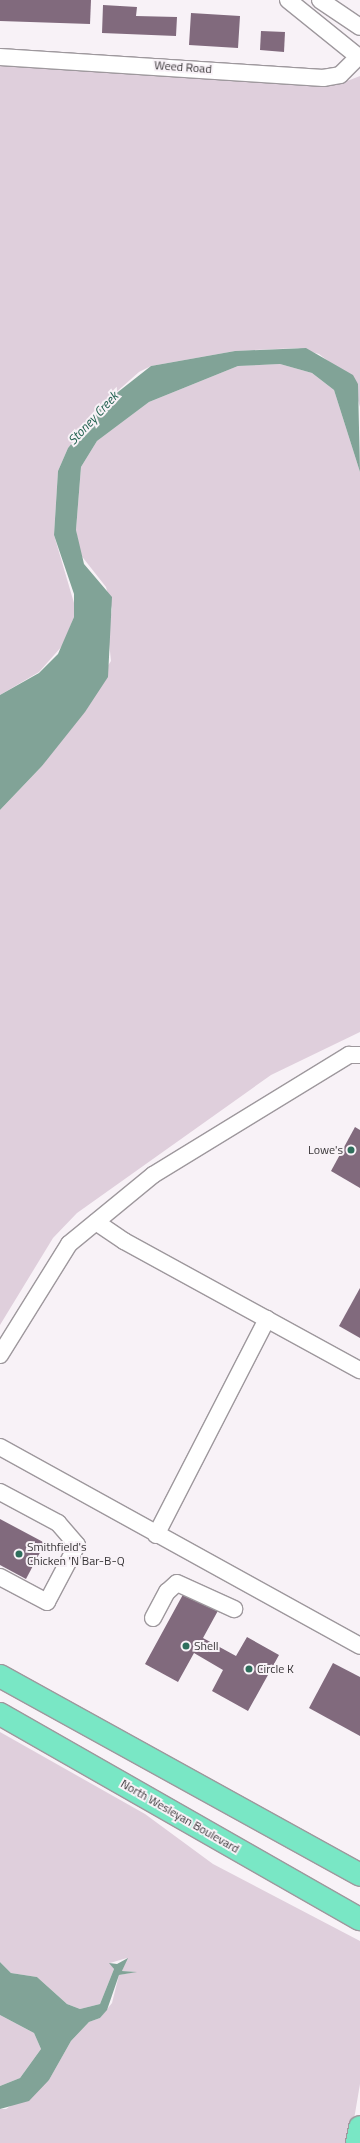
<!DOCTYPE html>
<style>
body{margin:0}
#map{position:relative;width:360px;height:2143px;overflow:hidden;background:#f8f2f7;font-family:"Titillium Web",sans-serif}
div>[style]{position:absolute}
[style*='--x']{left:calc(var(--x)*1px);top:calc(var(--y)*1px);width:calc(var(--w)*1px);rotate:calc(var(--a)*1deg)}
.green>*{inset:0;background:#dfcfdc}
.water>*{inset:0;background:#81a397}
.building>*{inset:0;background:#816a7d}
.roads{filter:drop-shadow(1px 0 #9e989d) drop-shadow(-1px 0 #9e989d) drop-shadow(0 1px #9e989d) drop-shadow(0 -1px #9e989d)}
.minor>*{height:16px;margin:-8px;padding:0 8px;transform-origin:8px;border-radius:8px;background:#fff}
.highway>*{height:22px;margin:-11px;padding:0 11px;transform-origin:11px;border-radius:11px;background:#79e7c5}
.dots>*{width:11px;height:11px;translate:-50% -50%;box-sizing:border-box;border:2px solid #f8f2f7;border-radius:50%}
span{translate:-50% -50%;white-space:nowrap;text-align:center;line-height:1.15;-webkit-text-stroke:4px #f8f2f7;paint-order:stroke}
.street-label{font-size:12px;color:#393638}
.poi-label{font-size:12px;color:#393638}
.right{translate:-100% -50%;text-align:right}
.left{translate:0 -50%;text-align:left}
.water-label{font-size:13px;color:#20604e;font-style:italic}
</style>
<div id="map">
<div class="green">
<div style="clip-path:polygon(0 66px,307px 86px,337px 85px,360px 76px,360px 407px,356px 394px,358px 384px,319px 354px,298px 348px,235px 351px,151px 366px,139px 372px,104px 403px,68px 448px,58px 471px,54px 535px,74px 603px,74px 617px,63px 645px,39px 672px,0 695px)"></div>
<div style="clip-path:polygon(280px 364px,312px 373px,334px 390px,360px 472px,360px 1032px,271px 1075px,77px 1213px,53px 1238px,0 1325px,0 810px,42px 766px,111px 661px,108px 633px,112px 609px,106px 587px,80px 554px,76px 530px,81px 467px,97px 441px,149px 402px,238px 366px)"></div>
<div style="clip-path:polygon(0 1732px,145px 1814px,213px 1864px,360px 1941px,360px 2084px,350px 2143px,0 2143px,0 2109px,6px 2109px,49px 2080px,71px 2041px,89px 2022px,100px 2018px,112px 2003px,119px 1975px,135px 1972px,122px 1971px,127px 1958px,110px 1963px,114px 1969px,100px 2004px,80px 2009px,67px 2004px,37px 1977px,11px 1973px,0 1962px)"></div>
<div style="clip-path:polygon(0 2015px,34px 2033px,41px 2049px,20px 2078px,0 2086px)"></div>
</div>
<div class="water">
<div style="clip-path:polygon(306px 348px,353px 375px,358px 384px,360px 472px,334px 390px,312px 373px,280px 364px,238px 366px,149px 402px,97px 441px,81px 467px,76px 530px,84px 564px,112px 597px,108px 677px,85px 712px,42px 766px,0 810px,0 695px,39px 673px,58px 654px,74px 617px,74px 594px,54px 535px,58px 471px,68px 448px,104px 403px,151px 366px,235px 351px)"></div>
<div style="clip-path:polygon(128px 1958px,122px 1971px,137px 1972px,119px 1975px,107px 2010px,100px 2018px,89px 2022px,71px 2041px,49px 2080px,29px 2101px,0 2109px,0 2086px,20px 2078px,41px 2049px,34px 2033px,0 2015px,0 1962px,11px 1973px,37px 1977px,67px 2004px,80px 2009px,100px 2004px,114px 1969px,109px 1963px,117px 1964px)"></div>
</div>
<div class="building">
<div style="clip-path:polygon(0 0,91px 0,90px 24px,0 21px)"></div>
<div style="clip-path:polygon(103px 5px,137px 7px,136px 16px,177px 17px,176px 36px,102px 33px)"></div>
<div style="clip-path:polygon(191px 13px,240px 16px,238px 48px,189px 45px)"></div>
<div style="clip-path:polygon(261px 31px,285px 32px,284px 52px,260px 50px)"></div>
<div style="clip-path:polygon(355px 1127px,360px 1130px,360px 1188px,331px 1171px)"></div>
<div style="clip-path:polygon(360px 1288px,360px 1338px,339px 1326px)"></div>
<div style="clip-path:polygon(0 1519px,45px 1543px,26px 1579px,0 1565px)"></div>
<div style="clip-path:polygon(186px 1589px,220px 1607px,203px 1638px,236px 1656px,247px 1637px,279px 1655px,248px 1711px,212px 1691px,223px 1670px,194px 1653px,178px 1682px,145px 1664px)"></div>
<div style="clip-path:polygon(333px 1663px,360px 1677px,360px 1736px,309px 1708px)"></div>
</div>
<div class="roads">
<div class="minor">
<div style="--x:288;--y:0;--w:92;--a:38.9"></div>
<div style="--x:320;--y:0;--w:48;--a:34"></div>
<div style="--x:0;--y:57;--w:324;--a:3.7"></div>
<div style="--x:323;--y:78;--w:17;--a:-10"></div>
<div style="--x:340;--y:75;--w:25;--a:-45"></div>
<div style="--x:96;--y:1222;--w:34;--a:34"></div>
<div style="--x:124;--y:1241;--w:269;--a:28.7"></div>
<div style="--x:0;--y:1355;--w:131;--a:-58.1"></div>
<div style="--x:69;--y:1244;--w:109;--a:-39.4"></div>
<div style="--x:153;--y:1175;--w:230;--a:-31.5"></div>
<div style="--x:349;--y:1055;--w:11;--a:0"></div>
<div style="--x:0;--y:1447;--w:411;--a:28.9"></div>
<div style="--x:0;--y:1492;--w:66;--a:28.1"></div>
<div style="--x:58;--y:1523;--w:29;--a:49"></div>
<div style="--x:77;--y:1545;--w:64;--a:117.8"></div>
<div style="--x:47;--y:1602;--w:53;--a:-152"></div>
<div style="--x:156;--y:1535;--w:243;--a:-62.8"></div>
<div style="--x:153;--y:1618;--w:30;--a:-62"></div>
<div style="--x:167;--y:1592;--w:13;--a:-42"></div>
<div style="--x:177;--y:1583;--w:63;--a:24.5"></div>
</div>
<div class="highway">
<div style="--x:0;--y:1676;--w:411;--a:28.9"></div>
<div style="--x:0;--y:1714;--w:414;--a:29.7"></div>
<div style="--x:357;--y:2143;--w:16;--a:-79"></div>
</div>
</div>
<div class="dots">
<div style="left:351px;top:1150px;background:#2f6e5c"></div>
<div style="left:19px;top:1554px;background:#2f6e5c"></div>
<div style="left:186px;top:1646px;background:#2f6e5c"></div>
<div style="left:249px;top:1669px;background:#2f6e5c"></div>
</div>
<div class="street-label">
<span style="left:183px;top:67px;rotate:4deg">Weed Road</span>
<span style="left:180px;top:1816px;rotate:30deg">North Wesleyan Boulevard</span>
</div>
<div class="poi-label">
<span class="right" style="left:343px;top:1150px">Lowe's</span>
<span class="left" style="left:27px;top:1554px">Smithfield's<br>Chicken 'N Bar-B-Q</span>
<span class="left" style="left:194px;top:1646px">Shell</span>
<span class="left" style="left:257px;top:1669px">Circle K</span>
</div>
<div class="water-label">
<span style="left:93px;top:418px;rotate:-47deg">Stoney Creek</span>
</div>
</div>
